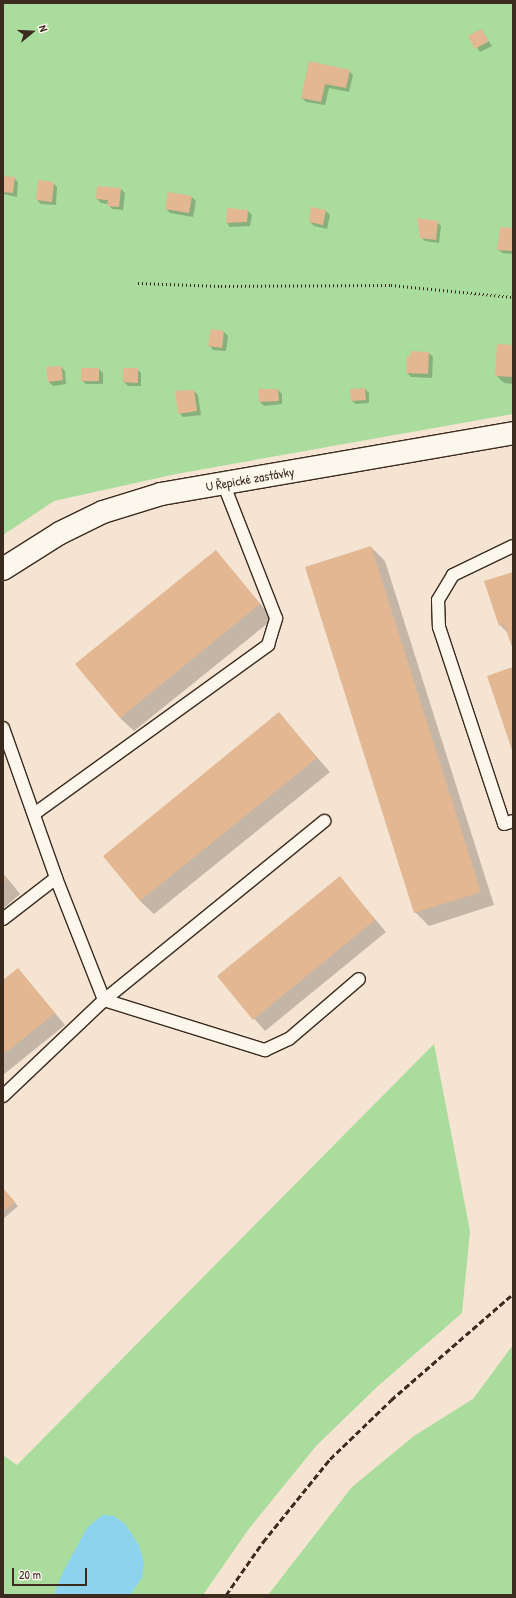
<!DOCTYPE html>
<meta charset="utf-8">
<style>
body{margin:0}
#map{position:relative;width:516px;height:1598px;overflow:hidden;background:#f4e4d1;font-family:"Patrick Hand",sans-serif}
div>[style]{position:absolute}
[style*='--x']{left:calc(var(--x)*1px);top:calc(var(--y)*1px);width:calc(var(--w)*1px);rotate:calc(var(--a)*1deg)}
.green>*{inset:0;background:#aadc9d}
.water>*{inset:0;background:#8dd3ee}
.shadow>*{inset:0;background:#0003}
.building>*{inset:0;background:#e2b792}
.path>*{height:2.5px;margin-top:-1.25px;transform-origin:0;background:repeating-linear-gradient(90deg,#3b2a1e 0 1px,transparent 0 4px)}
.roads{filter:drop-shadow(1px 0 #3b2a1e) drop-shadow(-1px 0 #3b2a1e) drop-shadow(0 1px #3b2a1e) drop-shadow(0 -1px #3b2a1e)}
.service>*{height:12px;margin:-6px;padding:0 6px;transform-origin:6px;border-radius:6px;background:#fbf7ec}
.secondary>*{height:22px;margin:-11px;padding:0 11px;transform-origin:11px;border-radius:11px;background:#fbf7ec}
.rail>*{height:3px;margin-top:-1.5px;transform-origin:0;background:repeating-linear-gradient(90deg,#3b2a1e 0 6px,transparent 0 9px)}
span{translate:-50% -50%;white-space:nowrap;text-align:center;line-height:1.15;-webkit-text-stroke:3.5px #fbf7ec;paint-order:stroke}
.street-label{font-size:13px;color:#3b2a1e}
.frame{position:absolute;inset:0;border:4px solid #3b2a1e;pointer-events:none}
.north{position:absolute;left:12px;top:12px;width:40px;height:40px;-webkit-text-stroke:3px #fbf7ec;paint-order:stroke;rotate:72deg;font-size:11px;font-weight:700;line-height:16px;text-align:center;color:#3b2a1e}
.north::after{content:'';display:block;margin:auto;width:14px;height:18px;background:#3b2a1e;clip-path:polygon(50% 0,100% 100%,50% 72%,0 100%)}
.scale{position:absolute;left:12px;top:1568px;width:75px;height:18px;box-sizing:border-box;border:2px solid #3b2a1e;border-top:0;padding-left:5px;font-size:12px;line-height:14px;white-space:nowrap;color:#3b2a1e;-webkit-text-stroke:3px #fbf7ec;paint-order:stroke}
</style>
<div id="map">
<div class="green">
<div style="clip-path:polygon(3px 3px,513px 3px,513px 414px,176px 474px,54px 501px,3px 535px)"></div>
<div style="clip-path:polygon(434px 1044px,470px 1231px,462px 1313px,378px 1386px,316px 1446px,248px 1530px,203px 1595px,3px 1595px,3px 1455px,17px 1465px)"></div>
<div style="clip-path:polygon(513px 1345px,513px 1595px,268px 1595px,352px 1487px,414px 1436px,473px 1399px)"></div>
</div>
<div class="water">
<div style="clip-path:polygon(102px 1515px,114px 1516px,125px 1524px,139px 1545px,144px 1563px,142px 1578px,130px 1595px,54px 1595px,62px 1574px,87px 1528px)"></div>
</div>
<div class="shadow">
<div style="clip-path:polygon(481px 30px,492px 46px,480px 52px,469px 37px)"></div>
<div style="clip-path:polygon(309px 62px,349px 71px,353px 75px,349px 92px,329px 88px,325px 105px,306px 102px,302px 98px)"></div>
<div style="clip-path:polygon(3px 177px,14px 178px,18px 182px,17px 197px,3px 194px)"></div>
<div style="clip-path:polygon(53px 183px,57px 187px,56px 205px,41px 204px,37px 200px)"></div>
<div style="clip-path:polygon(121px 189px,125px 193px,123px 210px,112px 209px,108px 204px,101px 203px,97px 199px)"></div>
<div style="clip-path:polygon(192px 197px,196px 201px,193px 217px,170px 213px,166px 209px)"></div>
<div style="clip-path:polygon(312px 209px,326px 211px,330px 215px,327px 229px,314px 226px,310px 222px)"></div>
<div style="clip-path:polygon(248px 211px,252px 215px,250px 226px,230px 227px,227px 223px)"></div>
<div style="clip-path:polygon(437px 222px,441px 226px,439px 243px,425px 241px,421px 237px)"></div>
<div style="clip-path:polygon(513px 229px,513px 254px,502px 253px,498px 249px)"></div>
<div style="clip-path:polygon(224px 332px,228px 336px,226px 351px,213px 350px,210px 346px)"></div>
<div style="clip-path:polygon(513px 346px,513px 384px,504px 383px,496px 375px)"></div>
<div style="clip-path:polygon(429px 353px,433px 357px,432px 378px,411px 377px,407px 373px,411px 358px)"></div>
<div style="clip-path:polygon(61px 367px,65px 371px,66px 384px,53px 386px,49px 382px)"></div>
<div style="clip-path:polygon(82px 369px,99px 369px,103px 373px,103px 384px,86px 384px,82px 380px)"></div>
<div style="clip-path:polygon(137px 369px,141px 373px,141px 386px,128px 386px,124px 382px)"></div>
<div style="clip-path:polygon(365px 389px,369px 393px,369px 403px,356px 404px,352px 401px)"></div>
<div style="clip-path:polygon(278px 390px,282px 394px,282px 404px,264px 406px,260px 402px)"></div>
<div style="clip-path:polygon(194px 391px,198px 395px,201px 415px,183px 417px,179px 413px)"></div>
<div style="clip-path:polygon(371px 547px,385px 561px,494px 905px,429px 926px,415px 912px)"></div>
<div style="clip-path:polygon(216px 551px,273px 619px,134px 731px,120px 718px)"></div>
<div style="clip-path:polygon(513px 573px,513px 648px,509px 634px,500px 625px)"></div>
<div style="clip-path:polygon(279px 714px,330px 772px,154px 914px,140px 901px)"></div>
<div style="clip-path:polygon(3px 873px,20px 894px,3px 909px)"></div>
<div style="clip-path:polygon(340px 878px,386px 932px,265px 1031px,218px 977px)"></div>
<div style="clip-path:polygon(18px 969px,65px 1025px,3px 1075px,3px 981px)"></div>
<div style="clip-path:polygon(3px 1189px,18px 1206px,3px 1219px)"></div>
</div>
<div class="building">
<div style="clip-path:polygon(481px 29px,489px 41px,475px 49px,468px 36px)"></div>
<div style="clip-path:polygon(309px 61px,350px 70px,346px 88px,325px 84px,321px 102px,301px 98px)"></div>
<div style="clip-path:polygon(3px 176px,15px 177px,13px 193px,3px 192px)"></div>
<div style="clip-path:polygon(38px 180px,54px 182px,52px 202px,36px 200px)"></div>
<div style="clip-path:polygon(97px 186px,121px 188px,119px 207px,107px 206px,108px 200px,96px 199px)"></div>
<div style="clip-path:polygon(168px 192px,192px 196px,189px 213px,165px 209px)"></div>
<div style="clip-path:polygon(311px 207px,326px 210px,323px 225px,309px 222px)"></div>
<div style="clip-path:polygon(227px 208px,248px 210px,247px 222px,226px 223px)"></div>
<div style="clip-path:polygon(417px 218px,438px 221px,436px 240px,420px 238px)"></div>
<div style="clip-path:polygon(500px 227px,513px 228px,513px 251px,497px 250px)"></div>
<div style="clip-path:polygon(211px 329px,224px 331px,222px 348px,208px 346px)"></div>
<div style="clip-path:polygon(497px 344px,513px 345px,513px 377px,495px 376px)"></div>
<div style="clip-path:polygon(411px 351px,429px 352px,428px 374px,406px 373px,407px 356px,410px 357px)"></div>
<div style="clip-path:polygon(61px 366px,63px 380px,48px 382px,46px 367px)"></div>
<div style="clip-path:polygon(81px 368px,99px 368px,99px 381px,81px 381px)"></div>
<div style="clip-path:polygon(123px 368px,138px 368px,138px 383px,123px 382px)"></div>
<div style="clip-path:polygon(365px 388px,366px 400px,351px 401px,350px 389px)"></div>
<div style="clip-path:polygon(258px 389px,278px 389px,279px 401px,259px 402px)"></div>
<div style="clip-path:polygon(194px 390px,197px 411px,178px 414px,175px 391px)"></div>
<div style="clip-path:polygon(371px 546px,481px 892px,414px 913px,305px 567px)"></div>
<div style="clip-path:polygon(216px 550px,260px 604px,120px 718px,75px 664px)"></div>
<div style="clip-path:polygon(513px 572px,513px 650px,504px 624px,499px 626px,484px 581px)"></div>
<div style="clip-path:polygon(513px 667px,513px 753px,487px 676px)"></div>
<div style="clip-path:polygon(279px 712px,317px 758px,140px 901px,103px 856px)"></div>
<div style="clip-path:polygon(3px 875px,7px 880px,3px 884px)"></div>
<div style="clip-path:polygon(340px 876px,375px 920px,253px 1020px,217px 976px)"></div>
<div style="clip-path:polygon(18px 968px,55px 1013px,3px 1055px,3px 980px)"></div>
<div style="clip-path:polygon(3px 1188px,15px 1202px,3px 1212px)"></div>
</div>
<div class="path">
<div style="--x:138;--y:283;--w:83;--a:2.1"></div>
<div style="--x:221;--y:286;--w:170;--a:-0.3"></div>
<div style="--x:391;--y:285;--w:123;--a:5.6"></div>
</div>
<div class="roads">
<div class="service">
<div style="--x:513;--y:546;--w:67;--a:154.2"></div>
<div style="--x:453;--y:575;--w:29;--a:121"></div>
<div style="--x:438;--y:600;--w:27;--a:88"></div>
<div style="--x:439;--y:627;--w:207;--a:71.7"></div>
<div style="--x:504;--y:824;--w:9;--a:-18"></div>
<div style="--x:3;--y:728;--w:159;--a:70.5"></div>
<div style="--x:56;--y:878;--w:131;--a:68.5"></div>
<div style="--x:104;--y:1000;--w:169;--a:17.3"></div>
<div style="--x:265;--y:1050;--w:26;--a:-25"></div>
<div style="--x:289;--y:1039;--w:92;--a:-40.6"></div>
<div style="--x:34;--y:814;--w:289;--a:-35.8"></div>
<div style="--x:268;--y:645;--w:28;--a:-73"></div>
<div style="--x:276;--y:618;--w:145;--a:-111.4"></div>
<div style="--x:3;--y:919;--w:67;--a:-37.7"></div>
<div style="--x:3;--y:1096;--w:139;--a:-43.5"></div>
<div style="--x:104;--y:1000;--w:284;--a:-39.1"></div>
</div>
<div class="secondary">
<div style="--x:3;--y:569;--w:67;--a:-32.3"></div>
<div style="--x:60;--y:533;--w:48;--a:-26"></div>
<div style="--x:103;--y:512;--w:61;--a:-17.2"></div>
<div style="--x:161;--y:494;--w:357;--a:-9.8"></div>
</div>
</div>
<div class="rail">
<div style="--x:226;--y:1595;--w:65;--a:-55.1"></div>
<div style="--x:263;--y:1542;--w:107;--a:-51.1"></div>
<div style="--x:330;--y:1459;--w:85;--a:-44"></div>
<div style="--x:391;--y:1400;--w:162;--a:-41"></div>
</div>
<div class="street-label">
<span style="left:250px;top:479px;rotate:-10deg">U Řepické zastávky</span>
</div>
<div class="frame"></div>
<div class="north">N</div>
<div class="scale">20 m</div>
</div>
